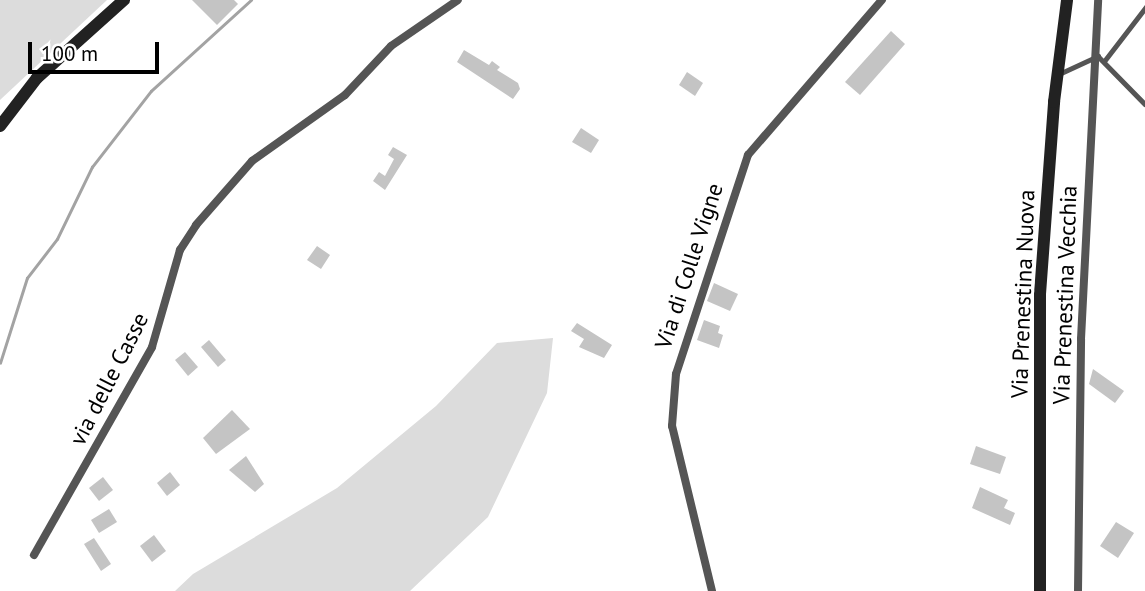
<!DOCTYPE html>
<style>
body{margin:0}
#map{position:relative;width:1145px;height:591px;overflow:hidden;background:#fff;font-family:"PT Sans",sans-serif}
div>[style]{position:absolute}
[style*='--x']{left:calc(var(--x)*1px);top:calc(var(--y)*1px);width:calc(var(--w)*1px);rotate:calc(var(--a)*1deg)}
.green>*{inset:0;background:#dcdcdc}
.stream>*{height:2.5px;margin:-1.25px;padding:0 1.25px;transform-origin:1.25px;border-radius:1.25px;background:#a3a3a3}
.building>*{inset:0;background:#c4c4c4}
.service>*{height:4.5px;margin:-2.25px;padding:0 2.25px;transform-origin:2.25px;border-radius:2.25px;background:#555}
.minor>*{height:8px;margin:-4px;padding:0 4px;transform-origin:4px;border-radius:4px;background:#555}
.secondary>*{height:12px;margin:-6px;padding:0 6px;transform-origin:6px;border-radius:6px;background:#222}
span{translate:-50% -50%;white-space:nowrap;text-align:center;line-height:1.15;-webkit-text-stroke:6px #fff;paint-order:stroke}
.street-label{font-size:23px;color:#000}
.scale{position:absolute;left:28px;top:42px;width:131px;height:32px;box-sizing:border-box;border:4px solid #000;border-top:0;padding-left:9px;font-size:21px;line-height:24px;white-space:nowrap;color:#000;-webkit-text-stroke:5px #fff;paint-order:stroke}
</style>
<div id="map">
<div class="green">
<div style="clip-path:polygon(0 0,107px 0,0 100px)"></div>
<div style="clip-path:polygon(553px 338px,547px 393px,488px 517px,410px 591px,175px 591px,193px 574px,337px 488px,436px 406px,497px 343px)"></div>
</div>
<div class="stream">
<div style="--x:0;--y:363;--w:89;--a:-72.4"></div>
<div style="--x:27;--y:278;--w:49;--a:-52.4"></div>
<div style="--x:57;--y:239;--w:80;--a:-64.1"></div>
<div style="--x:92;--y:167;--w:96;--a:-52.2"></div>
<div style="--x:151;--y:91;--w:135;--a:-42.3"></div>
</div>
<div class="building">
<div style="clip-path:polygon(192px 0,234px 0,238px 4px,217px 25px)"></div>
<div style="clip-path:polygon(891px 31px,905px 44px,860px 95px,845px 82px)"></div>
<div style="clip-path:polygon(464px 50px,489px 65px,492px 61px,500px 67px,497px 70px,518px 83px,520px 89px,513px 99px,457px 62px)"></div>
<div style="clip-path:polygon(687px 72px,703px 83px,695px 96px,679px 85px)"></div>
<div style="clip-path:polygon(581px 128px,599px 140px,591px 153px,572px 142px)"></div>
<div style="clip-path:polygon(393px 147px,407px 155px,385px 190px,373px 181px,379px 172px,385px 176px,394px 159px,388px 155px)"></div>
<div style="clip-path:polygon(317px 246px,330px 255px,321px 269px,307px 260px)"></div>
<div style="clip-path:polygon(714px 283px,738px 294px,730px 311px,707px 301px)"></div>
<div style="clip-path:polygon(704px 320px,720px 326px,718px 333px,723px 335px,719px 348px,697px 340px)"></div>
<div style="clip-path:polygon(577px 323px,612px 345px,604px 358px,579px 347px,584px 339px,571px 331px)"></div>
<div style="clip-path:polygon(209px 340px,226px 360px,218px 367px,201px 347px)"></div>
<div style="clip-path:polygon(185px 352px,198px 367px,188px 376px,175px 360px)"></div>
<div style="clip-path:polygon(1093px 369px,1124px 391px,1115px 403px,1089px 384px)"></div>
<div style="clip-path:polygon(232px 410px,250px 429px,216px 454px,203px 438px)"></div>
<div style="clip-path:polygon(976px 446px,1006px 457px,1000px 474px,970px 464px)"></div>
<div style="clip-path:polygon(246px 456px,264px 484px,255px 492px,229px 470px)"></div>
<div style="clip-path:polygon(170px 472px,180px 485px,167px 496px,157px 483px)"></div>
<div style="clip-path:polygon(103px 477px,113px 490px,99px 501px,89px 488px)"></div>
<div style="clip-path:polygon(980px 487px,1008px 500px,1004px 508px,1015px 513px,1010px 525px,972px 508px)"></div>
<div style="clip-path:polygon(109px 509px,117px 522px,99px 533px,91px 520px)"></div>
<div style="clip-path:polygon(1116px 522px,1134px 533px,1118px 558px,1100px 546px)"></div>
<div style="clip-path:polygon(154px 535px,166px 551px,152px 562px,140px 546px)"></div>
<div style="clip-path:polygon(94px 538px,111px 564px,101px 571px,84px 544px)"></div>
</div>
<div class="service">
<div style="--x:1105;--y:60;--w:66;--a:-52.4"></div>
<div style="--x:1059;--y:74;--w:43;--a:-24.8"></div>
<div style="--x:1098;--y:56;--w:67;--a:45.6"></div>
</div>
<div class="minor">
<div style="--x:34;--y:555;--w:239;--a:-60.4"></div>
<div style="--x:152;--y:347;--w:101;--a:-73.9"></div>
<div style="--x:180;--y:250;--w:30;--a:-57"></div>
<div style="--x:196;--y:225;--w:85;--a:-48.8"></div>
<div style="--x:252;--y:161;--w:114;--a:-35.4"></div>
<div style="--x:345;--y:95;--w:67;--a:-46.8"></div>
<div style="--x:391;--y:46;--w:81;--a:-34.5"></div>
<div style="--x:712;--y:591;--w:170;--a:-103.6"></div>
<div style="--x:672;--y:426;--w:52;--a:-85.6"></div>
<div style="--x:676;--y:374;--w:231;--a:-71.8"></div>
<div style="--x:748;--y:155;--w:205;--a:-49.2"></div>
<div style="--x:1078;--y:591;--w:252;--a:-89.3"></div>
<div style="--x:1081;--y:339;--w:339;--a:-87.1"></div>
</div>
<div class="secondary">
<div style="--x:0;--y:126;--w:61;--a:-52.4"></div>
<div style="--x:37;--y:78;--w:117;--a:-41.9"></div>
<div style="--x:1040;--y:591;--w:297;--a:-90"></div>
<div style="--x:1040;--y:294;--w:193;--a:-85.8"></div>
<div style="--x:1054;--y:102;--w:103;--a:-82.7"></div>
</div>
<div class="street-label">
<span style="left:689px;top:266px;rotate:-72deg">Via di Colle Vigne</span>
<span style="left:1023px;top:294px;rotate:-88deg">Via Prenestina Nuova</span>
<span style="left:1065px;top:295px;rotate:-88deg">Via Prenestina Vecchia</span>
<span style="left:109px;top:379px;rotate:-63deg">via delle Casse</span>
</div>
<div class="scale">100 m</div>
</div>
